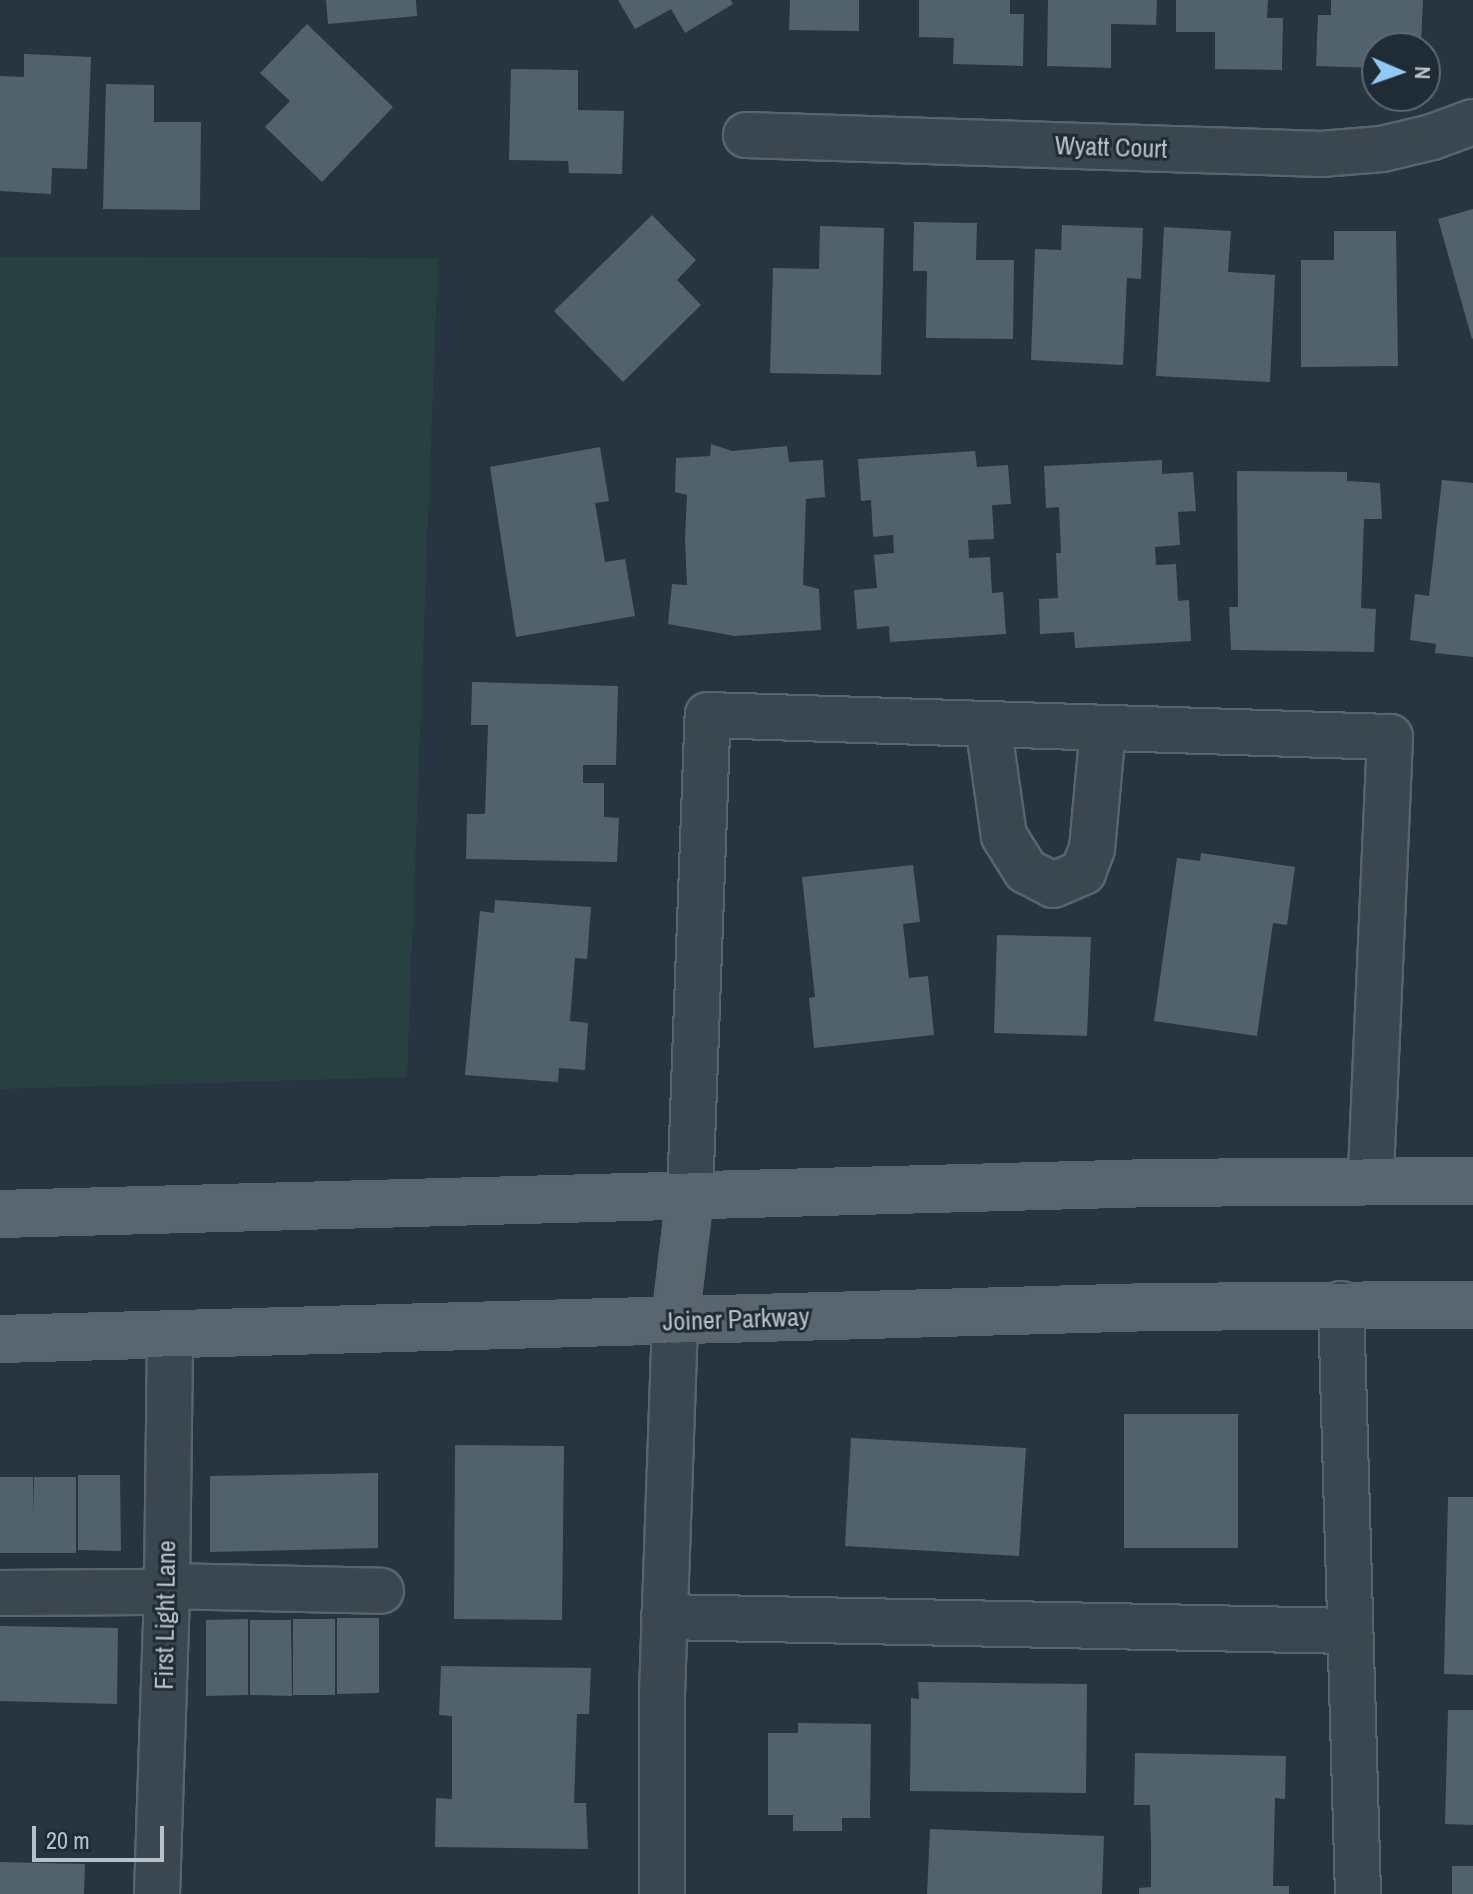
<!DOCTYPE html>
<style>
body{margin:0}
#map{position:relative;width:1473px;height:1894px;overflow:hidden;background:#263540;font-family:"Archivo Narrow",sans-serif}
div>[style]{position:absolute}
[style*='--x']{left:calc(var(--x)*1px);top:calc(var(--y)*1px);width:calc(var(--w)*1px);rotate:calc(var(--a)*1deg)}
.green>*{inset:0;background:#284140}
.building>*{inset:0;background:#52626d}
.roads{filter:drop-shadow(2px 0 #58646d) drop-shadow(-2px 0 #58646d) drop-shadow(0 2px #58646d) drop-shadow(0 -2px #58646d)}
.minor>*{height:44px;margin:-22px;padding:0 22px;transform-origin:22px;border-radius:22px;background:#3a4750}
.major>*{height:44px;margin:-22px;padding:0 22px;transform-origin:22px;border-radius:22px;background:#596670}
span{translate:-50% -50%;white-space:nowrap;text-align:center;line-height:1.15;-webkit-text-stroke:6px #1f2c35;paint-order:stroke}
.street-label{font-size:26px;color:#b7c1ca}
.north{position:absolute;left:1361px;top:32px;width:80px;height:80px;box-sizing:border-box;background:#1f2c35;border:2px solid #5c6871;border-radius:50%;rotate:92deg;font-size:22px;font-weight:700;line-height:32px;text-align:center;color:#b7c1ca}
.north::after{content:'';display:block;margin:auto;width:28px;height:36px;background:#91c8f5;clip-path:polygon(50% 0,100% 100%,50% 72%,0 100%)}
.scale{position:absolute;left:32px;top:1826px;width:132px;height:36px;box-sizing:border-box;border:4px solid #b7c1ca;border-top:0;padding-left:10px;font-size:24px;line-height:28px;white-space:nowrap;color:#b7c1ca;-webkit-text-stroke:6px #1f2c35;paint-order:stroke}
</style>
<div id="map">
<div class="green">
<div style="clip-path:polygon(0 257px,438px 258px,407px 1077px,0 1089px)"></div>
</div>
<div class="building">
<div style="clip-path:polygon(326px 0,416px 0,417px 16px,328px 24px)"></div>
<div style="clip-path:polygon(618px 0,731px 0,733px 4px,685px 33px,671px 9px,635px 29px)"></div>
<div style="clip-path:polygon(790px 0,859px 0,859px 31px,789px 30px)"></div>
<div style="clip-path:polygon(919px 0,1010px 0,1010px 14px,1024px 14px,1023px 66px,953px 64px,954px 38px,919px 37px)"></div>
<div style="clip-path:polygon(1048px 0,1157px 0,1156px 25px,1111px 24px,1111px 68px,1047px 66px)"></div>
<div style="clip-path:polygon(1176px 0,1268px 0,1267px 18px,1283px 18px,1282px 70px,1215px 69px,1215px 32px,1176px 32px)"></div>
<div style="clip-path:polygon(1331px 0,1423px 0,1421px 47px,1377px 48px,1377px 68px,1316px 66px,1318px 15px,1331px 15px)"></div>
<div style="clip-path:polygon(307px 24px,393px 107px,322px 182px,265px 127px,290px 101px,260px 73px)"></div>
<div style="clip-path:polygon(24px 54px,91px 57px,87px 169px,52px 168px,51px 194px,0 191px,0 76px,24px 77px)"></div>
<div style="clip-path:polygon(511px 69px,578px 70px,578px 110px,624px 111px,622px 174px,569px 173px,568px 161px,509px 160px)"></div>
<div style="clip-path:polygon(106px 84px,154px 85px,154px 122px,201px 122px,200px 210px,103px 209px)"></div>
<div style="clip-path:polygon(1473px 209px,1473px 338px,1472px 339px,1438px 219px)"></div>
<div style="clip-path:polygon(652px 215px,696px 260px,677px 280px,701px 305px,623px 382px,554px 311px)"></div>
<div style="clip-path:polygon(914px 222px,977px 223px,976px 260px,1014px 260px,1013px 339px,926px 338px,927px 271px,913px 271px)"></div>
<div style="clip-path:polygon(1062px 225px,1143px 228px,1141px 279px,1127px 278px,1123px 365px,1031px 360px,1035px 249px,1061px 250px)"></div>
<div style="clip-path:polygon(820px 226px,884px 228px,881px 375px,770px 373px,773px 268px,819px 269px)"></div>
<div style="clip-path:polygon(1164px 227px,1231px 231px,1228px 272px,1275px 275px,1270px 382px,1156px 376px)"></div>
<div style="clip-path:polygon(1334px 231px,1396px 231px,1398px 366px,1301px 367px,1301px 260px,1334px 260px)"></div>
<div style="clip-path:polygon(711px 444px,732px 451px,787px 446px,789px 462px,823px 460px,825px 497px,806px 499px,803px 585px,819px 589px,821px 630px,735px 636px,668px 624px,672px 584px,687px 585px,685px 538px,687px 495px,675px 492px,676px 458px,710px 456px)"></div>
<div style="clip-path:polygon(600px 447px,609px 501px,595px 503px,605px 562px,625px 559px,635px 616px,516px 637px,490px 467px)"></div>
<div style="clip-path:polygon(975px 451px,977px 467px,1008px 465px,1011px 504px,992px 505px,994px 539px,968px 540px,969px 558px,990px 557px,992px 593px,1003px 592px,1006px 634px,890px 642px,889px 626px,857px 629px,854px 590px,877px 588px,874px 555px,894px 553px,893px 535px,873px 537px,871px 500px,861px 501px,858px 459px)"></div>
<div style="clip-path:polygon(1162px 460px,1162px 474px,1193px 472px,1196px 511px,1178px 512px,1180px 545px,1155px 547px,1156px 565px,1176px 564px,1178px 601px,1189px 600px,1191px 641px,1075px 648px,1074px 632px,1040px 634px,1039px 599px,1058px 598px,1056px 553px,1061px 553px,1059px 507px,1046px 508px,1044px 466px)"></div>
<div style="clip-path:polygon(1237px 471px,1347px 472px,1347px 481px,1380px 483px,1382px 519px,1364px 519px,1361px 608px,1376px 609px,1374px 652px,1231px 650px,1229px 607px,1238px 607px)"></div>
<div style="clip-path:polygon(1442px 480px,1473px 483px,1473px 657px,1435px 653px,1436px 644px,1410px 640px,1415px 594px,1429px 596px)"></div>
<div style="clip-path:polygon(472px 682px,618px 686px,616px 765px,583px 765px,583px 783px,604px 783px,604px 817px,619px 818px,617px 862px,466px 859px,467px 814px,485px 814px,488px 725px,471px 725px)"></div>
<div style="clip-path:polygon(1201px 853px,1295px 867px,1287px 925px,1273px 923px,1257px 1036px,1154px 1021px,1177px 858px,1200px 861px)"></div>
<div style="clip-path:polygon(913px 865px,920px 922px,903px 924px,909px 978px,928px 976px,934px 1035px,814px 1048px,809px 998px,815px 997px,802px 877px)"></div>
<div style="clip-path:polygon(495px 900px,591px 907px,587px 959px,575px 958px,570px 1021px,588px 1023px,585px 1070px,559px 1068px,558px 1082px,465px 1075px,480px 911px,494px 913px)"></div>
<div style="clip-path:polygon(997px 935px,1091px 937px,1087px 1036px,994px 1033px)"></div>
<div style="clip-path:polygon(1124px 1414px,1238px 1414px,1238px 1548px,1124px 1548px)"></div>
<div style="clip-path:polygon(851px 1438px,1026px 1448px,1019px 1556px,845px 1546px)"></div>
<div style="clip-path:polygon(455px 1445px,564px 1446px,562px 1620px,454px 1619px)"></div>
<div style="clip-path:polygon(378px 1473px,378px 1548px,210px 1552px,210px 1476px)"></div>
<div style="clip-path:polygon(78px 1475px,120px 1475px,121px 1551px,78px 1550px)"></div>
<div style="clip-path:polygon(0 1477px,33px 1477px,34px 1515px,34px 1477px,76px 1477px,76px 1553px,0 1553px)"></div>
<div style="clip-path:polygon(1448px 1497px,1473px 1497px,1473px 1675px,1444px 1674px)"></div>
<div style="clip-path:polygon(337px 1618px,379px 1618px,379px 1693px,337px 1694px)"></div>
<div style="clip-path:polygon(248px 1619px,248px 1695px,206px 1696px,206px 1620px)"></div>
<div style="clip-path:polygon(293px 1619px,335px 1619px,335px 1695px,293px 1695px)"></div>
<div style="clip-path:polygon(250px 1620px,291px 1620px,292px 1696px,250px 1695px)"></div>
<div style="clip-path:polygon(0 1626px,118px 1628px,117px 1704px,0 1701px)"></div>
<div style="clip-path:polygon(441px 1666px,591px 1668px,589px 1714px,577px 1714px,574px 1803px,586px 1803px,588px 1849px,435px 1847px,436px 1798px,452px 1799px,452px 1716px,439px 1715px)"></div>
<div style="clip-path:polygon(918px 1682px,1087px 1684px,1086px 1793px,910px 1791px,911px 1698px,919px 1699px)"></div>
<div style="clip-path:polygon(1448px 1710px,1473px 1710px,1473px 1825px,1445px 1824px)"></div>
<div style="clip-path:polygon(798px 1723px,871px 1724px,870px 1818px,842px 1818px,842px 1831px,793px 1831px,793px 1815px,768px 1815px,768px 1733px,798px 1733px)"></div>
<div style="clip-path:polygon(1135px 1753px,1286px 1756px,1285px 1799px,1275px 1798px,1273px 1886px,1289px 1886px,1289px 1894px,1139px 1894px,1139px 1888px,1151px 1887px,1151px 1846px,1150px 1805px,1134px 1805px)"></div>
<div style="clip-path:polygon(930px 1829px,1104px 1836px,1102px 1894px,927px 1894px)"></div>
<div style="clip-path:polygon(0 1862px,85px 1864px,84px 1894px,0 1894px)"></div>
<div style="clip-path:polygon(1452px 1866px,1473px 1866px,1473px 1894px,1452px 1894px)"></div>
</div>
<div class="roads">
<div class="minor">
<div style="--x:746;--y:135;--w:575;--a:1.89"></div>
<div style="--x:1321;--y:154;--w:61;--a:-4.7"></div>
<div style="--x:1382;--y:149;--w:51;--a:-13.5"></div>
<div style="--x:1432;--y:137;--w:44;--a:-20.1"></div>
<div style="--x:988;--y:724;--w:113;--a:81.9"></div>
<div style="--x:1004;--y:836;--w:41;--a:57.8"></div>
<div style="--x:1026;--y:871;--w:30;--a:27"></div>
<div style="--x:1053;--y:885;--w:33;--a:-23"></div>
<div style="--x:1083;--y:872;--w:25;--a:-69"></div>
<div style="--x:1092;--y:849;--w:121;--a:-84.8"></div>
<div style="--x:690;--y:1196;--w:481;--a:-87.9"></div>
<div style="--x:708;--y:715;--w:682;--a:1.85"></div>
<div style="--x:1390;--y:737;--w:443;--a:92.5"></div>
<div style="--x:1341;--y:1304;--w:590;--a:88.35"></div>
<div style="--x:0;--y:1593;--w:145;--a:-0.4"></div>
<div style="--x:145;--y:1592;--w:23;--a:-15"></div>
<div style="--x:167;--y:1586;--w:214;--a:1.3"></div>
<div style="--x:664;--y:1617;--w:686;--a:1.17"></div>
<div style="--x:157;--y:1894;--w:308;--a:-88.1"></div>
<div style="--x:167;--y:1586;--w:250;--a:-89.3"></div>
<div style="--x:662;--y:1894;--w:200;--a:-90"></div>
<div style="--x:662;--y:1694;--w:373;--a:-88"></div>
</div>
<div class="major">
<div style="--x:0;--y:1214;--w:1150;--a:-1.54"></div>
<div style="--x:1150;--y:1183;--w:323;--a:-0.4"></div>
<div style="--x:675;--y:1321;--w:126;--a:-83.2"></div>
<div style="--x:0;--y:1339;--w:1150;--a:-1.59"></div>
<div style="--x:1150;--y:1307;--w:323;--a:-0.4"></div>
</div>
</div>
<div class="street-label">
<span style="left:1111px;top:147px;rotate:2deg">Wyatt Court</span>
<span style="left:736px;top:1319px;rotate:-2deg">Joiner Parkway</span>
<span style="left:165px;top:1615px;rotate:-89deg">First Light Lane</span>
</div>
<div class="north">N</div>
<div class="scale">20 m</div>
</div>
